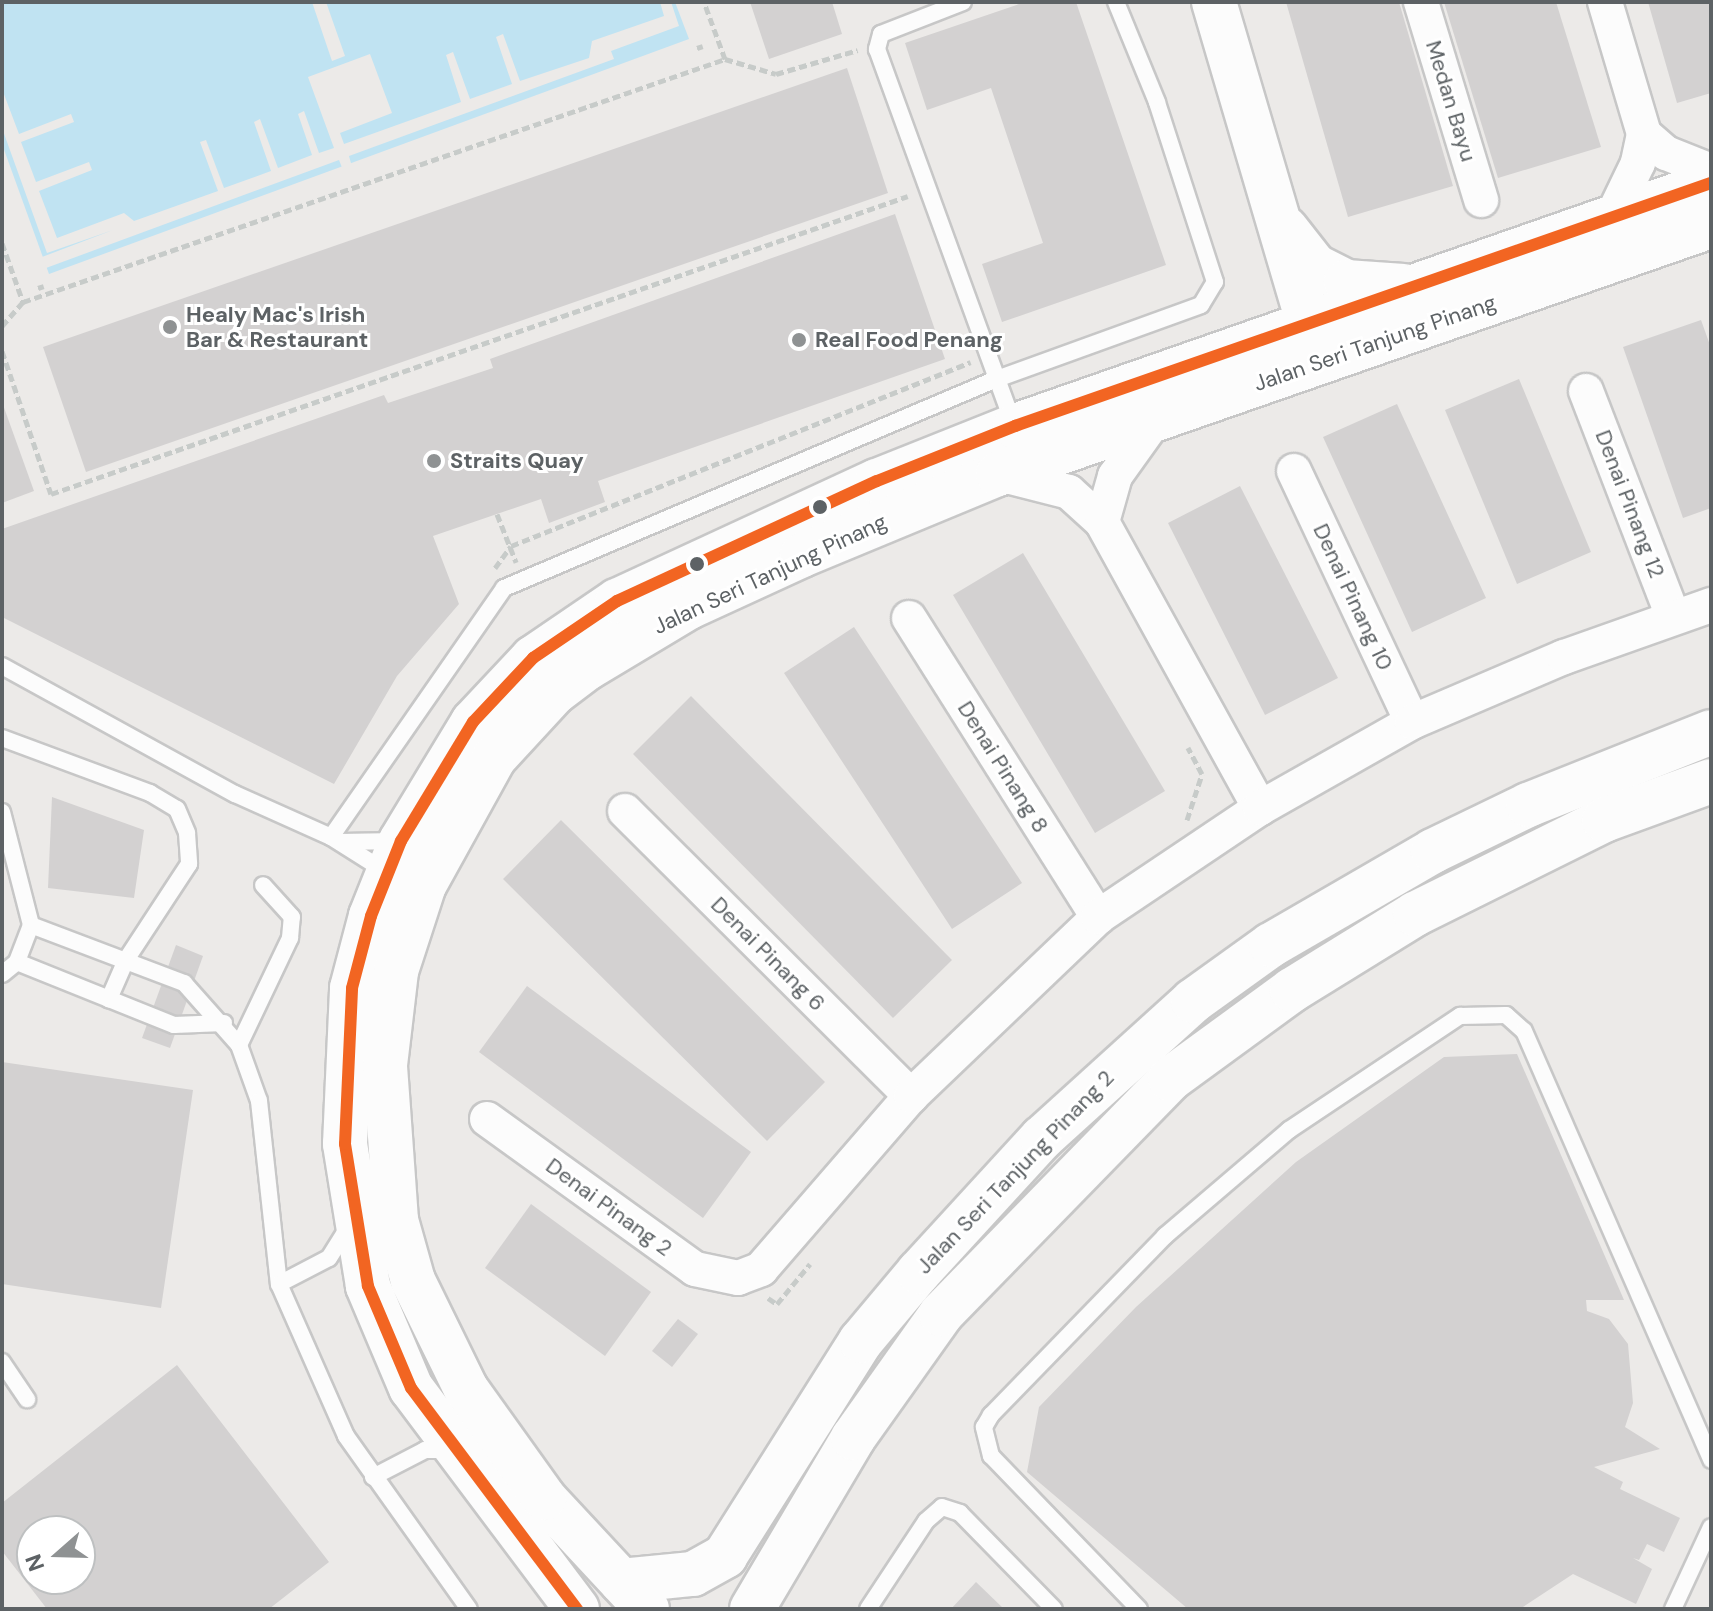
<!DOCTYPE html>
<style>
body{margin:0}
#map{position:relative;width:1713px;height:1611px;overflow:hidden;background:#eceae8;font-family:"DM Sans",sans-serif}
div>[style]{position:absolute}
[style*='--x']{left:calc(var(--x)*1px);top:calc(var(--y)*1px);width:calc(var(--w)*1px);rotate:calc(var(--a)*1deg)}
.water>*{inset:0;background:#c0e3f2}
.pier>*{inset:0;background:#eceae8}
.building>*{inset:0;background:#d3d1d1}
.path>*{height:5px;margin-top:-2.5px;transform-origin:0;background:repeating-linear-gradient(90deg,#c7cbc9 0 8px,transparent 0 12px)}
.roads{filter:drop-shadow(2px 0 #c7c7c7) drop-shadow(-2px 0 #c7c7c7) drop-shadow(0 2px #c7c7c7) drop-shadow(0 -2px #c7c7c7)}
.lane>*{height:16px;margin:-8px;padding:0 8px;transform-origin:8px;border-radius:8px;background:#fcfcfc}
.street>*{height:34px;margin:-17px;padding:0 17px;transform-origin:17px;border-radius:17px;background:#fcfcfc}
.secondary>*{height:44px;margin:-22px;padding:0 22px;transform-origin:22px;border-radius:22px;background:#fcfcfc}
.bus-1>*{height:12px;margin:-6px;padding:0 6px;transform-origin:6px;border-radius:6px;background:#f26522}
.dots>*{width:22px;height:22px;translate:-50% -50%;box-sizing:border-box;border:4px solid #fff;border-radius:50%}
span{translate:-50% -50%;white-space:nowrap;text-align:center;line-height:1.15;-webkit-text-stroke:6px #fff;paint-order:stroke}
.street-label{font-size:22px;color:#5d6265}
.poi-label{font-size:22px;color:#5d6265;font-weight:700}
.left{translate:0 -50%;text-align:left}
.frame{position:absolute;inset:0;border:4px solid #5d6265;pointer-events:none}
.north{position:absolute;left:16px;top:1515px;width:80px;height:80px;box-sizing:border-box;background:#fff;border:2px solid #bec0c1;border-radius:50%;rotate:250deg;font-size:22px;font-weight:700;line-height:32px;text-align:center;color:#5d6265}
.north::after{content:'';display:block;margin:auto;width:28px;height:36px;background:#8f9293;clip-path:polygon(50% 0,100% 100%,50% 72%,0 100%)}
</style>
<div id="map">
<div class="water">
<div style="clip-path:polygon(2px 2px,675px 2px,689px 39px,49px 274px,2px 144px)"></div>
</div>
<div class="pier">
<div style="clip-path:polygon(312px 2px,326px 2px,345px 56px,332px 61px)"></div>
<div style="clip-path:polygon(660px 2px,671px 2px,679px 26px,611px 51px,614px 59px,349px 156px,352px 167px,343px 170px,339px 160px,46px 268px,42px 257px,113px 230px,47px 253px,2px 128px,2px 89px,19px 134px,71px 114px,74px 122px,21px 142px,36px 182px,89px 162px,92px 170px,39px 191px,57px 238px,124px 213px,134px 221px,218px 191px,200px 142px,206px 140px,224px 188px,271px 171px,254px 122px,260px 119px,278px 168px,312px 155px,298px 114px,304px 111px,319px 153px,334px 148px,308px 77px,370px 54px,392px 113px,340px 133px,344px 144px,461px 102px,446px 55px,453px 52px,470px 99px,512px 84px,496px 37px,503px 34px,520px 81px,589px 58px,592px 41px,664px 16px)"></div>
</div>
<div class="building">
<div style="clip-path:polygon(750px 2px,832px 2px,842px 34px,769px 59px)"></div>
<div style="clip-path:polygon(1025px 2px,1076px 2px,1166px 265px,1002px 322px,982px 264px,1043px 243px,991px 88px,927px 110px,905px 43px)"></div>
<div style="clip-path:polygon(1286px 2px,1399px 2px,1453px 186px,1348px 217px)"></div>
<div style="clip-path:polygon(1444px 2px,1556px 2px,1601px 147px,1498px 178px)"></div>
<div style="clip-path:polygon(1648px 2px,1711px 2px,1711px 93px,1677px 103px)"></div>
<div style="clip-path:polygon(847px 68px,888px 193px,86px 472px,43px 347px)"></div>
<div style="clip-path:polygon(895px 214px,945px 359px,598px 481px,605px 502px,549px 523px,541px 499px,433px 536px,459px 604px,397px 676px,334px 784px,2px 617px,2px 529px,384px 395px,388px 403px,493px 368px,490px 359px)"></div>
<div style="clip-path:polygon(1701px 320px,1711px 348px,1711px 508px,1683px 518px,1623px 347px)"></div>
<div style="clip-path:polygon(1519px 379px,1591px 552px,1517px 584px,1445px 410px)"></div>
<div style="clip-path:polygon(2px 402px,34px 491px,2px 503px)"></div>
<div style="clip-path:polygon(1397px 404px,1486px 598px,1412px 632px,1323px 437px)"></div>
<div style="clip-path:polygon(1240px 486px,1338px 678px,1265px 715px,1168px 523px)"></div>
<div style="clip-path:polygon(1023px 553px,1165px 791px,1095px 833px,953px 595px)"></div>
<div style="clip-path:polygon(854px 627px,1022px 883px,952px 929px,784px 673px)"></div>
<div style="clip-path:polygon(691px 696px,952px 960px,893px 1018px,633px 754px)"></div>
<div style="clip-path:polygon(52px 797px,144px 830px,134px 898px,48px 888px)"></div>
<div style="clip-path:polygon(561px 820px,825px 1082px,767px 1141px,503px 879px)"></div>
<div style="clip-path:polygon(176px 945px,203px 956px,170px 1048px,142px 1038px)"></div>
<div style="clip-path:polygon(527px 986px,751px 1152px,703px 1218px,479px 1052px)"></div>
<div style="clip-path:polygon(1517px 1054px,1624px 1300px,1586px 1300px,1587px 1311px,1609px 1319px,1628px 1344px,1633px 1403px,1625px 1427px,1660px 1449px,1594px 1467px,1623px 1482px,1620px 1489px,1680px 1518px,1664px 1552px,1647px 1544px,1639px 1560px,1633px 1558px,1652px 1569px,1636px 1604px,1573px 1574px,1520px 1609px,1188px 1609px,1027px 1472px,1039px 1407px,1136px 1307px,1296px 1162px,1444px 1057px)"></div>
<div style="clip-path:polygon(2px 1062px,193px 1090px,161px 1308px,2px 1284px)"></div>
<div style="clip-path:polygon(531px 1204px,651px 1292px,605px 1356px,485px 1268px)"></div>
<div style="clip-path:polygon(678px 1319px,698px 1334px,672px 1367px,652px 1351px)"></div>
<div style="clip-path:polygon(evenodd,177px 1365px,329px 1562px,269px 1609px,47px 1609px,2px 1551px,2px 1503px,177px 1365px,32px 1531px,80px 1531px,80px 1579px,32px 1579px,32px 1531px)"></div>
<div style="clip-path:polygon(976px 1582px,1004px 1609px,951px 1609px)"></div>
</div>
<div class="path">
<div style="--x:697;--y:48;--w:6;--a:-18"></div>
<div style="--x:725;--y:59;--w:53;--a:16.4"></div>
<div style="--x:776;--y:74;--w:85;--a:-16.3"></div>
<div style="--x:2;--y:243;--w:63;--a:70.4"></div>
<div style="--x:23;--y:302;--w:743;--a:-19.09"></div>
<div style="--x:725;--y:59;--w:61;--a:-110.2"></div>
<div style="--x:38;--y:288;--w:6;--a:-18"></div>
<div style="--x:2;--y:326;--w:32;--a:-49"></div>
<div style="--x:2;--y:351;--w:151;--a:71.1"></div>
<div style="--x:51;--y:494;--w:907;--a:-19.17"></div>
<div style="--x:497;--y:514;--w:52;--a:68.4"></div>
<div style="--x:495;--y:568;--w:27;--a:-54"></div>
<div style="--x:511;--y:546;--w:495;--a:-21.8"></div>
<div style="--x:1187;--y:820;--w:48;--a:-71.9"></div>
<div style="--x:1202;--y:774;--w:30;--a:-118"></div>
<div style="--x:768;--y:1298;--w:11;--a:34"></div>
<div style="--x:777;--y:1304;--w:52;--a:-50.5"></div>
</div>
<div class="roads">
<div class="lane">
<div style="--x:963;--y:2;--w:88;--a:158.7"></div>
<div style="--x:881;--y:34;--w:16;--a:105"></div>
<div style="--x:877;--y:49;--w:398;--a:70"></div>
<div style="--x:2;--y:666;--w:266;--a:28.8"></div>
<div style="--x:235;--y:794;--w:105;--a:24.1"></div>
<div style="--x:331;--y:837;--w:67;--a:32.3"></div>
<div style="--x:2;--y:738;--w:158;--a:20.4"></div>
<div style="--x:150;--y:793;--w:31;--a:31"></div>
<div style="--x:177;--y:809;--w:26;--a:67"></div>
<div style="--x:187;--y:833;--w:31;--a:86"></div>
<div style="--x:189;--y:864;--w:115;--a:123.3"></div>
<div style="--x:126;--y:960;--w:43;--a:113.6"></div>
<div style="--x:2;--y:812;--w:117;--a:75.6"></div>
<div style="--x:31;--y:925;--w:40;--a:111"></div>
<div style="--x:17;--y:962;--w:19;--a:141"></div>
<div style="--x:331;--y:837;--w:303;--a:-55.2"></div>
<div style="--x:504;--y:588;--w:532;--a:-23"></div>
<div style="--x:994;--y:380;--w:220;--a:-19.9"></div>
<div style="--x:1201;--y:305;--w:27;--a:-59"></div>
<div style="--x:1215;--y:282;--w:189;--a:-107.9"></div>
<div style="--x:1157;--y:102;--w:108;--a:-112.3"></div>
<div style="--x:340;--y:842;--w:58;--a:-1"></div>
<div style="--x:31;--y:925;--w:164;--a:20.8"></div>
<div style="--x:184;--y:983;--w:83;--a:48.4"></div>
<div style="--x:239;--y:1045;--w:59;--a:70.3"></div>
<div style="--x:259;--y:1101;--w:184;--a:83.8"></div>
<div style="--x:279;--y:1284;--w:166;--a:66.2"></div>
<div style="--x:346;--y:1436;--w:212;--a:54.6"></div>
<div style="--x:17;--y:962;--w:169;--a:21.9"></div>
<div style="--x:174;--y:1025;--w:50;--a:-2.3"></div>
<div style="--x:239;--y:1045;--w:119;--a:-64.5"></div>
<div style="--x:290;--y:938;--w:21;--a:-85"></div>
<div style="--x:292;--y:917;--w:43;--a:-132.2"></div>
<div style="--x:279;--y:1284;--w:56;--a:-27.5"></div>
<div style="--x:329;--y:1258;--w:38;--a:-58"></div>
<div style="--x:2;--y:1362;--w:45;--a:56"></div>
<div style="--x:373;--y:1477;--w:59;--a:-27.4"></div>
<div style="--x:425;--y:1450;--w:25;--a:0"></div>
<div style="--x:868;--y:1609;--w:105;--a:-56.6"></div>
<div style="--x:926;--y:1521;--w:21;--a:-41"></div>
<div style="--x:942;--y:1507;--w:19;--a:18"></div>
<div style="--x:960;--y:1513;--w:134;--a:45.6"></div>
<div style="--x:1139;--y:1609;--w:213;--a:-134"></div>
<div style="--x:991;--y:1456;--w:30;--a:-104"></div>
<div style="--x:984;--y:1427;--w:14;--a:-60"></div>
<div style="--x:991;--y:1415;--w:250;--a:-45.8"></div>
<div style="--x:1165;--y:1236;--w:163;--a:-40.5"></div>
<div style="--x:1289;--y:1130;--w:206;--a:-33.7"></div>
<div style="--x:1460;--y:1016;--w:46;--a:-1.2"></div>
<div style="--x:1506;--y:1015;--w:24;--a:42"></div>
<div style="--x:1524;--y:1031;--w:468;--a:66.4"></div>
<div style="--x:1673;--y:1609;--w:90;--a:-65.1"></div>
</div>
<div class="street">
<div style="--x:1421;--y:2;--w:207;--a:73.1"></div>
<div style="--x:1605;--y:2;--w:138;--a:73.5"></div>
<div style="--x:1644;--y:134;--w:30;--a:102"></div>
<div style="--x:1638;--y:163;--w:62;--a:115.7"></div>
<div style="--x:1644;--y:134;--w:29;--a:41"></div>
<div style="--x:1666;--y:153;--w:48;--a:21.8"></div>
<div style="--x:1586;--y:391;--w:242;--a:68.9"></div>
<div style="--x:1294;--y:471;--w:277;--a:64.8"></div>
<div style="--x:999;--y:474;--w:72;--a:14.4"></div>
<div style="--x:1069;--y:492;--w:45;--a:42.3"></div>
<div style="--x:1102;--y:522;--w:327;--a:61.1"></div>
<div style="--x:1102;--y:522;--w:48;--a:-74.2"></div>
<div style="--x:1115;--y:476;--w:69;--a:-54.5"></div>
<div style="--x:909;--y:618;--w:354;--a:57.7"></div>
<div style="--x:625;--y:811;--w:404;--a:44.9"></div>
<div style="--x:487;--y:1119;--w:256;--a:35.8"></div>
<div style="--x:695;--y:1269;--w:44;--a:11.8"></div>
<div style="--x:738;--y:1278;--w:25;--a:-21"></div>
<div style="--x:761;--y:1269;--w:229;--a:-49.1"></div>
<div style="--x:911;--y:1096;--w:259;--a:-43.7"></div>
<div style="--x:1098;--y:917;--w:195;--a:-33.9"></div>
<div style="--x:1260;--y:808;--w:175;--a:-29.5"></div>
<div style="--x:1412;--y:722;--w:165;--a:-23.2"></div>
<div style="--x:1564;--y:657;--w:156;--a:-19.5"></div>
</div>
<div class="secondary">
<div style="--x:1214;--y:2;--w:337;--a:73.6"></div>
<div style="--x:1286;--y:229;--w:47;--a:51.9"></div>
<div style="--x:1315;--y:266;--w:35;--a:27"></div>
<div style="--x:1346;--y:282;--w:57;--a:4"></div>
<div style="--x:621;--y:1581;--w:72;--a:-5.6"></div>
<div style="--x:693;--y:1574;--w:37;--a:-29"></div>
<div style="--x:725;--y:1556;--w:254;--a:-57.7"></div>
<div style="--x:861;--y:1341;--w:90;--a:-50"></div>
<div style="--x:919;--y:1272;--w:182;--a:-47.5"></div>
<div style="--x:1042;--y:1138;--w:204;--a:-42.2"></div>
<div style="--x:1193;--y:1001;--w:96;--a:-35.7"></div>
<div style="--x:1271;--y:945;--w:187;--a:-30.1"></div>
<div style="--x:1433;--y:851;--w:106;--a:-25.8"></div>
<div style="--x:1528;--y:805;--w:197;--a:-21.7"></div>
<div style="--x:577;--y:1609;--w:276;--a:-126.9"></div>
<div style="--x:411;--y:1388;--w:111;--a:-112.9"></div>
<div style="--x:368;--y:1286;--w:144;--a:-99.2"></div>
<div style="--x:345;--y:1144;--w:156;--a:-87.4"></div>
<div style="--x:352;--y:988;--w:74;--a:-75.2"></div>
<div style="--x:371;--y:916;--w:81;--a:-68.2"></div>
<div style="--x:401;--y:841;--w:139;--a:-58.8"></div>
<div style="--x:473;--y:722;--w:88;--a:-46.8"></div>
<div style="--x:533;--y:658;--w:102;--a:-34.2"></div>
<div style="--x:617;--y:601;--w:286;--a:-24.8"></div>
<div style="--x:877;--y:481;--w:149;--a:-21.7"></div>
<div style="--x:1015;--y:426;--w:737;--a:-19.25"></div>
<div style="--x:647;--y:1609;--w:151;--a:-132.9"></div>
<div style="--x:544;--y:1498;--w:134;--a:-125.6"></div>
<div style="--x:466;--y:1389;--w:120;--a:-116.1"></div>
<div style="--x:413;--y:1281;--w:63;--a:-105.6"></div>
<div style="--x:396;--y:1220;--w:155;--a:-94.1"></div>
<div style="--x:385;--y:1065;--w:95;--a:-83.3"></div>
<div style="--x:396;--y:971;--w:90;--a:-72"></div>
<div style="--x:424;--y:885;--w:145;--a:-61.1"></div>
<div style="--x:494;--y:758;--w:88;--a:-47.3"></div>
<div style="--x:554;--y:693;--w:41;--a:-37.1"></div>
<div style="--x:587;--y:668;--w:119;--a:-30.9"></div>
<div style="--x:689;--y:607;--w:124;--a:-24.7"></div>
<div style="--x:802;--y:555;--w:212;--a:-22.5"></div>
<div style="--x:998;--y:474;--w:755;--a:-19.18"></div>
<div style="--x:752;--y:1609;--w:199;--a:-59.4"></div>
<div style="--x:853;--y:1438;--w:152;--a:-54.6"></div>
<div style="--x:941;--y:1314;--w:328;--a:-45.7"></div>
<div style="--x:1170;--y:1079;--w:151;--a:-36.1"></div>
<div style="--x:1292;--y:990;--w:145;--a:-31.7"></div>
<div style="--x:1415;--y:914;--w:211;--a:-26.4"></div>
<div style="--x:1604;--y:820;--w:114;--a:-20"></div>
</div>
</div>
<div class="bus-1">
<div style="--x:577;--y:1609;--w:276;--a:-126.9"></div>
<div style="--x:411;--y:1388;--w:111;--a:-112.9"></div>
<div style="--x:368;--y:1286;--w:144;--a:-99.2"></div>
<div style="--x:345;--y:1144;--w:156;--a:-87.4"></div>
<div style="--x:352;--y:988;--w:74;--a:-75.2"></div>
<div style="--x:371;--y:916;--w:81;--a:-68.2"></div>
<div style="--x:401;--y:841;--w:139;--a:-58.8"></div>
<div style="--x:473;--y:722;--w:88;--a:-46.8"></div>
<div style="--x:533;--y:658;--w:102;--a:-34.2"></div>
<div style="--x:617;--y:601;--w:286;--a:-24.8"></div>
<div style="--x:877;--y:481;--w:149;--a:-21.7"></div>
<div style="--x:1015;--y:426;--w:737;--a:-19.25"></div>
</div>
<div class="dots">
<div style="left:170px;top:327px;background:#8f9293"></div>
<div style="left:799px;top:340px;background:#8f9293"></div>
<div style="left:434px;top:461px;background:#8f9293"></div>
<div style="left:820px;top:507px;background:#5d6265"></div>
<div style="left:697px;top:564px;background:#5d6265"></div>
</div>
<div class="street-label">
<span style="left:1451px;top:101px;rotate:73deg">Medan Bayu</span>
<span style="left:1375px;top:343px;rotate:-19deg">Jalan Seri Tanjung Pinang</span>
<span style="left:1630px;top:504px;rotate:69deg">Denai Pinang 12</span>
<span style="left:770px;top:574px;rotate:-25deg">Jalan Seri Tanjung Pinang</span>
<span style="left:1353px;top:597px;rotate:65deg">Denai Pinang 10</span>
<span style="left:1003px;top:767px;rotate:58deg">Denai Pinang 8</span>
<span style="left:768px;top:954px;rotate:45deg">Denai Pinang 6</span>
<span style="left:1015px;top:1172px;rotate:-46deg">Jalan Seri Tanjung Pinang 2</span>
<span style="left:609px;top:1207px;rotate:36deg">Denai Pinang 2</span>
</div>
<div class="poi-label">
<span class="left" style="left:186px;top:327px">Healy Mac's Irish<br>Bar &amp; Restaurant</span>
<span class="left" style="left:815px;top:340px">Real Food Penang</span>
<span class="left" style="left:450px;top:461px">Straits Quay</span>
</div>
<div class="frame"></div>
<div class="north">N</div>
</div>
